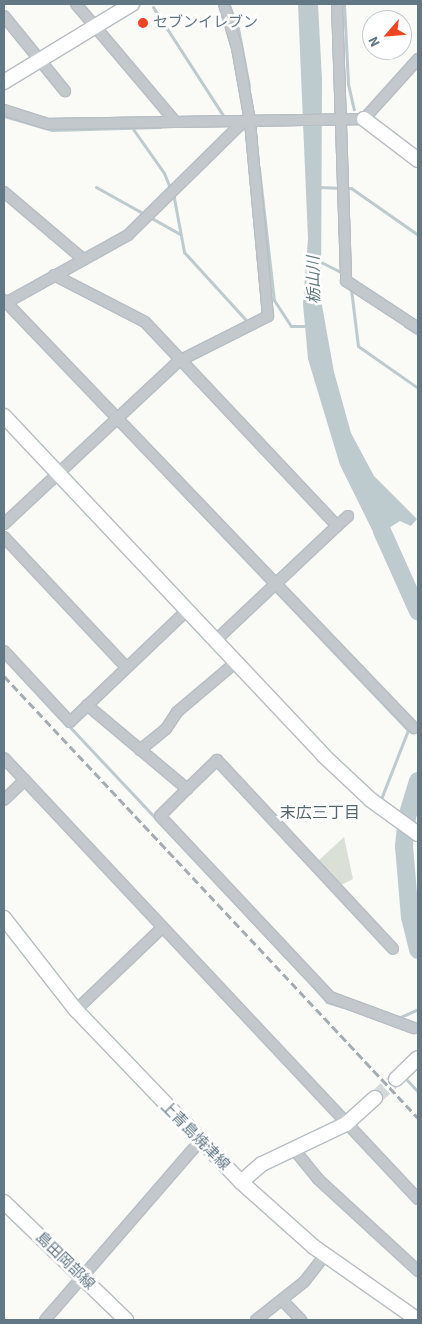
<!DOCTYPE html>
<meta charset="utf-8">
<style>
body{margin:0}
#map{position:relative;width:422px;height:1324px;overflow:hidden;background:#fafaf7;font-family:"Source Sans 3","Noto Sans JP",sans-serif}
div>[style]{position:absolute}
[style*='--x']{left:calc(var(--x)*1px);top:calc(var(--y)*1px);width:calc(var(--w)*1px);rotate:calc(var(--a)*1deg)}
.green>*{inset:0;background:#dae0d6}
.water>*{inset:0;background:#bdcace}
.stream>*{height:3px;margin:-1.5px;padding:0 1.5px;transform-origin:1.5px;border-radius:1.5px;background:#bdcace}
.river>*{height:18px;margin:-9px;padding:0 9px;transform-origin:9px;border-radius:9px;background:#bdcace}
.secondary-tunnel>*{height:14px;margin-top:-7px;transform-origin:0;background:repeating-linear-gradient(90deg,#d4dada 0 14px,transparent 0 21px)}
.roads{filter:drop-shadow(1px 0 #b7bec3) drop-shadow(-1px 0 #b7bec3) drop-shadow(0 1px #b7bec3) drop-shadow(0 -1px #b7bec3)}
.street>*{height:10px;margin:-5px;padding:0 5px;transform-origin:5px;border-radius:5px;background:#c2c8cc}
.secondary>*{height:14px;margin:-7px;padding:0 7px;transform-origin:7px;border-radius:7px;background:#fff}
.rail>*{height:3px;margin-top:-1.5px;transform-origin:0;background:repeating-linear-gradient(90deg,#a3acb2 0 8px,transparent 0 12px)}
.dots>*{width:14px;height:14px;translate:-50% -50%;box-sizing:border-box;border:2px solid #fff;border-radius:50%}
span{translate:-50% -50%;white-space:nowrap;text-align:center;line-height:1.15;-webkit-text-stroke:5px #fff;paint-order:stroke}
.poi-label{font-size:15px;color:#627885}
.left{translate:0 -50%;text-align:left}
.street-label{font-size:15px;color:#627885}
.water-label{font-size:16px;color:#5e777e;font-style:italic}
.neighbourhood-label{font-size:16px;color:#55656f}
.frame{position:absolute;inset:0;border:5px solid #627885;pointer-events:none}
.north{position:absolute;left:362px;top:10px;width:50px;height:50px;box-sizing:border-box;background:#fff;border:1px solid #c0c9ce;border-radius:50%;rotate:243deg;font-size:14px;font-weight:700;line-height:20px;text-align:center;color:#627885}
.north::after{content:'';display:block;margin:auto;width:18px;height:22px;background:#f14520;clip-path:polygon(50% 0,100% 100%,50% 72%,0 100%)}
</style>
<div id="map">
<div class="green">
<div style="clip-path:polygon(344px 837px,353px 879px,341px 885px,318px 861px)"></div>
</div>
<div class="water">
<div style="clip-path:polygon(298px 4px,318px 4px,322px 80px,321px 300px,334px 372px,351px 433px,374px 476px,417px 519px,411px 526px,400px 521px,389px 528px,395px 551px,386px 558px,340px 465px,308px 359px,303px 304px,308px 239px)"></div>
</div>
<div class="stream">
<div style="--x:344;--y:4;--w:80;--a:87.1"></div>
<div style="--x:348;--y:84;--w:26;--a:77"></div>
<div style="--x:229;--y:5;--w:25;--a:69"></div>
<div style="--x:238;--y:28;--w:59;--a:79.3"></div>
<div style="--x:153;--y:7;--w:129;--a:57.1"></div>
<div style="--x:4;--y:116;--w:50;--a:16.3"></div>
<div style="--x:52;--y:130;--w:108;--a:-1.6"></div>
<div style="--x:133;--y:129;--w:54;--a:54.8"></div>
<div style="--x:164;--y:173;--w:27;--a:68"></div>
<div style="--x:174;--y:198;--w:55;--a:79.5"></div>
<div style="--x:184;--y:252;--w:91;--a:47.7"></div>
<div style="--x:259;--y:169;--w:132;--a:83.5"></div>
<div style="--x:274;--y:300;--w:31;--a:57"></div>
<div style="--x:291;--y:326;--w:18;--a:0"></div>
<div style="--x:96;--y:187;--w:96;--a:29.2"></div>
<div style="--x:318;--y:187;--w:33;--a:2"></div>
<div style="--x:351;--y:188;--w:82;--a:35"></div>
<div style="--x:319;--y:261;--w:27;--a:27"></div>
<div style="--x:348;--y:276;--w:64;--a:33.4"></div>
<div style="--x:351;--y:289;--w:57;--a:83"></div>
<div style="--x:358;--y:346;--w:73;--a:35"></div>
<div style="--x:408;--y:323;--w:4;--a:135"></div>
<div style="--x:405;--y:326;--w:15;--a:32"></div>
<div style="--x:167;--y:477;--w:349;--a:46.4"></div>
<div style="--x:408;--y:730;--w:74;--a:111.4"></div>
<div style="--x:68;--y:725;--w:318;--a:46.8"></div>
<div style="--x:316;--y:989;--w:17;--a:50"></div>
<div style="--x:327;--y:1002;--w:17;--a:17"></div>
<div style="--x:396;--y:1019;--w:24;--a:-24"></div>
<div style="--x:407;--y:1080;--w:16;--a:47"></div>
</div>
<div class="river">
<div style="--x:382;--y:531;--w:88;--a:65.8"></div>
<div style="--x:418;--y:781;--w:38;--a:107"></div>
<div style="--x:407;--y:817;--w:29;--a:96"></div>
<div style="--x:404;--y:846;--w:71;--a:85.2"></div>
<div style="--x:410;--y:917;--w:34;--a:76"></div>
</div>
<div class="secondary-tunnel">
<div style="--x:375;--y:1098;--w:28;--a:-42"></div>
</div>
<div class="roads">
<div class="street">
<div style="--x:76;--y:4;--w:153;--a:49.8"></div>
<div style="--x:337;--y:4;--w:277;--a:88.1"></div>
<div style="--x:346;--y:281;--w:86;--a:33.1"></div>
<div style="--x:4;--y:16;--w:97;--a:50.9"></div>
<div style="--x:4;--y:110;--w:46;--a:17.7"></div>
<div style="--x:48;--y:124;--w:316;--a:-0.9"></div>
<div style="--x:364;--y:119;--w:81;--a:-48"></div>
<div style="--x:4;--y:192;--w:104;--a:40.3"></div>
<div style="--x:54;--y:275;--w:102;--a:27.3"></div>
<div style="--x:145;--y:322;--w:280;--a:46.7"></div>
<div style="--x:337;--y:526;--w:168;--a:136.7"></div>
<div style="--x:4;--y:300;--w:593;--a:46.23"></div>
<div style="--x:4;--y:304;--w:142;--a:-29.1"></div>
<div style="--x:128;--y:235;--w:160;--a:-44.5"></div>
<div style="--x:4;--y:524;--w:239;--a:-43"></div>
<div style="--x:179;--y:361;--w:100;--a:-26.8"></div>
<div style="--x:268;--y:316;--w:196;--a:-95.3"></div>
<div style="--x:250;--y:121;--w:74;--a:-100.1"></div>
<div style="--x:237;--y:48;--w:46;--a:-106.5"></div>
<div style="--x:337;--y:526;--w:15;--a:-42"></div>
<div style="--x:4;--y:537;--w:178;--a:46.8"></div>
<div style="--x:4;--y:651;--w:97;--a:47.1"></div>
<div style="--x:70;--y:722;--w:161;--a:-43.7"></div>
<div style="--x:87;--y:705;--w:131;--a:40"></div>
<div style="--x:187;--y:789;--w:42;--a:-44"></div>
<div style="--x:217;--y:760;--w:258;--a:47"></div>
<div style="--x:140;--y:750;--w:33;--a:-39"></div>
<div style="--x:166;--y:729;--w:20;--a:-57"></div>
<div style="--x:177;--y:712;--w:76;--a:-40.2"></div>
<div style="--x:4;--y:758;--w:605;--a:46.81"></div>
<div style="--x:187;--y:789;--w:38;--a:135"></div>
<div style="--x:160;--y:816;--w:248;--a:46.8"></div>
<div style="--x:330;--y:997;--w:90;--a:20.3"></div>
<div style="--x:4;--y:800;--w:29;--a:-44"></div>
<div style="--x:76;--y:1010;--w:120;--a:-43.7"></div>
<div style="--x:293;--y:1148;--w:40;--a:51"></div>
<div style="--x:318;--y:1179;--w:136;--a:42.6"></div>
<div style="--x:282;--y:1300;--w:28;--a:46"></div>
<div style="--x:45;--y:1320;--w:235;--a:-49.1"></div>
<div style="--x:256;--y:1320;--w:61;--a:-38.4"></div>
<div style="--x:304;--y:1282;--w:34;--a:-52"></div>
</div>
<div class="secondary">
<div style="--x:4;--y:82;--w:150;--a:-31.4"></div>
<div style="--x:364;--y:119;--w:68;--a:37.2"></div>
<div style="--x:4;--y:416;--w:465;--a:46.7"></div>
<div style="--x:323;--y:755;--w:66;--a:43.2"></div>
<div style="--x:371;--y:800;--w:58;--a:35.9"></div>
<div style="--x:4;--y:918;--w:117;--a:52"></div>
<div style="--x:76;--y:1010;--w:238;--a:46.2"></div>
<div style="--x:241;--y:1182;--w:98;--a:41.7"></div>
<div style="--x:314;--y:1247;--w:127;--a:35.1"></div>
<div style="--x:396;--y:1079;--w:30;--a:-44"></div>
<div style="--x:241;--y:1182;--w:28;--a:-41"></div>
<div style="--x:262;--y:1164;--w:93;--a:-25.5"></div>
<div style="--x:346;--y:1124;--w:39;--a:-42"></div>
<div style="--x:4;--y:1202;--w:170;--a:44"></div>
</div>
</div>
<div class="rail">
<div style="--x:4;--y:676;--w:606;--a:46.87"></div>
</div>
<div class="dots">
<div style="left:143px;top:23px;background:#f14520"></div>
</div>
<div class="poi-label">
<span class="left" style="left:153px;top:23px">セブンイレブン</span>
</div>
<div class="street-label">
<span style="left:195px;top:1136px;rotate:45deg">上青島焼津線</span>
<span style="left:65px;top:1261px;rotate:44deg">島田岡部線</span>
</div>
<div class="water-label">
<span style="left:314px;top:280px;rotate:-91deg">栃山川</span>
</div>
<div class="neighbourhood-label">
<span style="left:320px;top:813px">末広三丁目</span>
</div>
<div class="frame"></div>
<div class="north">N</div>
</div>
